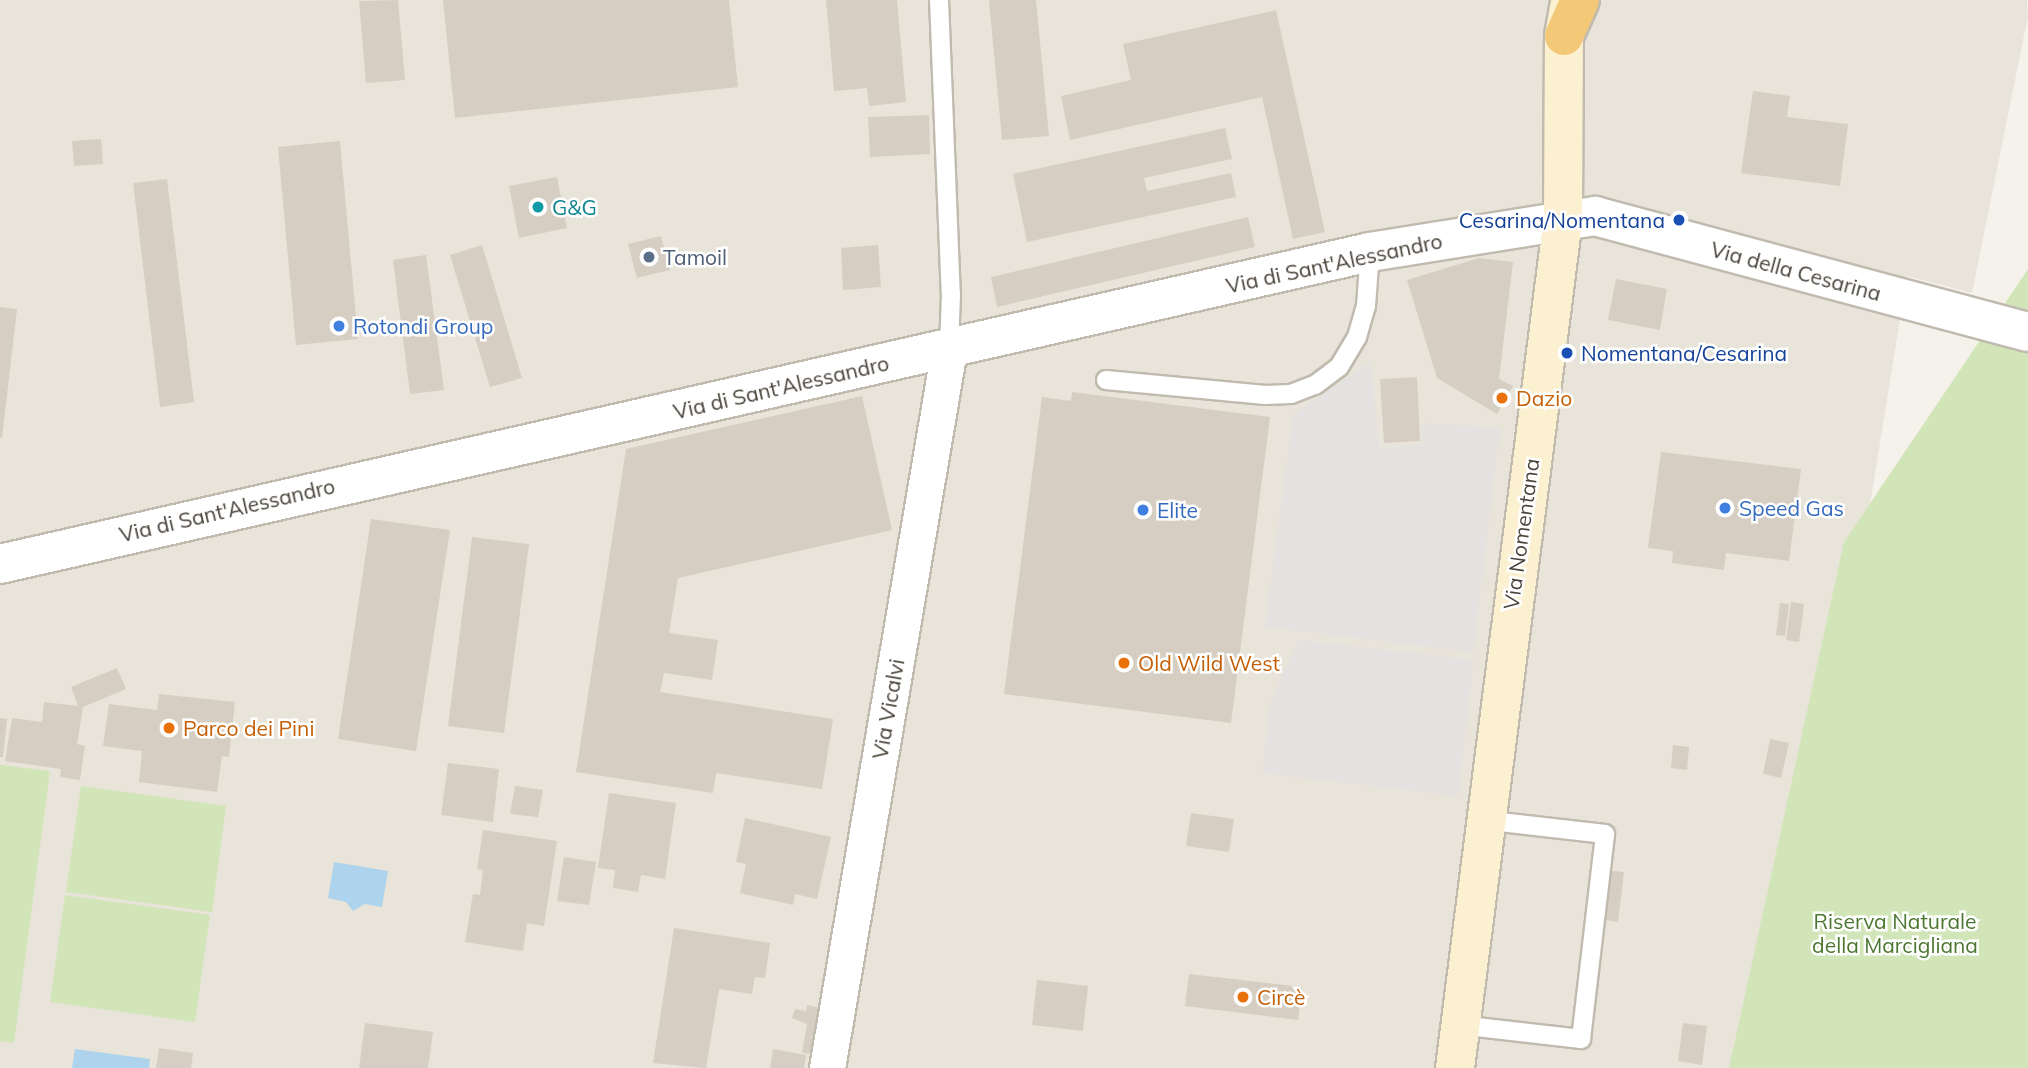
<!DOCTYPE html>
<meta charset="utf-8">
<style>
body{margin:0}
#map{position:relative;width:2028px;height:1068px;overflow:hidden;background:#f5f2ec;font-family:Mulish,sans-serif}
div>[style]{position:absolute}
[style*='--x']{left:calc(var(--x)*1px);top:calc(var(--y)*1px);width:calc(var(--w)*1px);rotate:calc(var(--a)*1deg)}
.residential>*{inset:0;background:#e8e4da}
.green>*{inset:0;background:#d2e5b8}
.parking>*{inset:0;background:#e4e2e0}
.water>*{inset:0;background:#aed3ec}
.building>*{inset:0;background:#d6cec2}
.roads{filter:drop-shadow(2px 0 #c0baaf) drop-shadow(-2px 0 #c0baaf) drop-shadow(0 2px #c0baaf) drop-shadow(0 -2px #c0baaf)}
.service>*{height:18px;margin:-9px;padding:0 9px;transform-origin:9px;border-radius:9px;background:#fff}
.minor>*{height:35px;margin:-17.5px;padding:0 17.5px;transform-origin:17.5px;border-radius:17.5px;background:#fff}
.tertiary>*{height:38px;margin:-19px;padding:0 19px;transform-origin:19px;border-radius:19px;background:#fff}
.secondary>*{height:38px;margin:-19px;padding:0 19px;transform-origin:19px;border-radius:19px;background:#fbf0d0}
.motorway>*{height:38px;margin:-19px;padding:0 19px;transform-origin:19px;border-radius:19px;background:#f3c978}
.dots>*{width:19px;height:19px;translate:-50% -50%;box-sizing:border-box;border:4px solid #fff;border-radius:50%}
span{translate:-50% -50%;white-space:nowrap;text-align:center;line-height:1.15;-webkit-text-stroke:5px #fff;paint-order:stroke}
.culture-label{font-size:21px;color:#0d838f}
.left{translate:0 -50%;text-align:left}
.transit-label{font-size:21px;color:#164399}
.right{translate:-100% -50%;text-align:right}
.service-label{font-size:21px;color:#4e5e75}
.street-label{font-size:21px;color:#49433a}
.shop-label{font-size:21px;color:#366cbe}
.food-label{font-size:21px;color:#c56008}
.park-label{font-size:21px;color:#4c7730}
</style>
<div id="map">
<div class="residential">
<div style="clip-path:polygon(0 0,2027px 0,2028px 16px,1972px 293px,1907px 276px,1779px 1068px,0 1068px)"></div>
</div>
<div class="green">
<div style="clip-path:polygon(2028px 269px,2028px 1068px,1729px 1068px,1844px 542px)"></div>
<div style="clip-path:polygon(0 765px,50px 771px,14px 1043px,0 1041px)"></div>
<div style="clip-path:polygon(81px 786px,226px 806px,212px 912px,66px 892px)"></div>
<div style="clip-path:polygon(65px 895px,210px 915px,195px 1022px,50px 1002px)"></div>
</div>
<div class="parking">
<div style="clip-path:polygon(1371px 362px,1379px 448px,1423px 445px,1422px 423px,1500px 428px,1473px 652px,1265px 627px,1293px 415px)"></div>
<div style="clip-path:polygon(1299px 640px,1474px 660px,1458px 796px,1262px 773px,1270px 703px)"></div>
</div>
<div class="water">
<div style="clip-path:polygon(334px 862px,388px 871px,382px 907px,365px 904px,353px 911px,346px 902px,328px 898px)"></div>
<div style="clip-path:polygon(75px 1049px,150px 1059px,149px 1068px,72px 1068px)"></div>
</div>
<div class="building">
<div style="clip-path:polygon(398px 0,405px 80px,366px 83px,359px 1px)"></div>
<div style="clip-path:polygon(443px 0,729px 0,738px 87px,455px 118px)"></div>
<div style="clip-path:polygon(826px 0,897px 0,906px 102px,869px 106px,867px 88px,834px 91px)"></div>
<div style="clip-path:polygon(989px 0,1036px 0,1049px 136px,1002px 140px)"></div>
<div style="clip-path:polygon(1276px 10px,1325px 232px,1293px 239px,1262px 97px,1070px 140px,1061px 96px,1131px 80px,1123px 44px)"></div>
<div style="clip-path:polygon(1753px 91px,1790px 96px,1787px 117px,1848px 124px,1840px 186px,1741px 173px)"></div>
<div style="clip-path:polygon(929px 115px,930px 154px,870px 157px,868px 117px)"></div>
<div style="clip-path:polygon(1225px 128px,1232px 159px,1144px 178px,1147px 191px,1231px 173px,1236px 197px,1027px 242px,1013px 174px)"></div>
<div style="clip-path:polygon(101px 139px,103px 164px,74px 166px,72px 141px)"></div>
<div style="clip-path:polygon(340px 141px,358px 339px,296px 345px,278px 147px)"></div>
<div style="clip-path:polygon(557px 177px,567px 228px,519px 238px,509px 186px)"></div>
<div style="clip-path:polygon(167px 179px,194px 402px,160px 407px,133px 183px)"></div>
<div style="clip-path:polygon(1248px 217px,1255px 247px,997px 307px,991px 277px)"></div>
<div style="clip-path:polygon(661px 236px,670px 270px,637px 278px,628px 244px)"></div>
<div style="clip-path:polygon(482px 245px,522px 378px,490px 387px,450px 255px)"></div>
<div style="clip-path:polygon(878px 245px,881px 287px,843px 290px,841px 248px)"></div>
<div style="clip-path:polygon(426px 255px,444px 390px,410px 394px,393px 260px)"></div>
<div style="clip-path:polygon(1479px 258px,1513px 262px,1499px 379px,1513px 386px,1497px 414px,1437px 378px,1407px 280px)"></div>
<div style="clip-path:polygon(1616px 279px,1667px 289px,1660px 330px,1608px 320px)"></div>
<div style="clip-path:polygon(0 307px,17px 309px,2px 438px,0 438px)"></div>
<div style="clip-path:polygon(1417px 377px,1420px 441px,1384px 443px,1380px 379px)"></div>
<div style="clip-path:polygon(1072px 392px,1270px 417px,1231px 723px,1004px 694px,1042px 397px,1071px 401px)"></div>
<div style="clip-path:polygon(862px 396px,892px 530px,678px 578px,669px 633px,718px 640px,712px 680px,664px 673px,660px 692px,833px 719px,822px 789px,716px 773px,713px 793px,576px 772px,626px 449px)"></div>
<div style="clip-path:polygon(1661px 452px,1801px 469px,1789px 561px,1726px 553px,1724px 570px,1672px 563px,1673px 551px,1648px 548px)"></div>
<div style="clip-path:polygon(371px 519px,450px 530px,416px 751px,338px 739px)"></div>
<div style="clip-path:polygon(472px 537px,529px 544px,504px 733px,448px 726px)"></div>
<div style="clip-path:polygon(1791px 602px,1804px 604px,1799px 642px,1786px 640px)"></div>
<div style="clip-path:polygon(1780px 603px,1789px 604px,1785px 636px,1776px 635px)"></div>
<div style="clip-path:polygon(117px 668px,126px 689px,83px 707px,77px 744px,85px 746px,80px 780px,60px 777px,61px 769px,5px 761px,12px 718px,42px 722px,44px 702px,78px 706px,71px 687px)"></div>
<div style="clip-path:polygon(159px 694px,235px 702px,229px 757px,222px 756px,217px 792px,139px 782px,142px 751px,103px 746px,109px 704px,157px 710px)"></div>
<div style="clip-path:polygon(0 718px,7px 719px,3px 757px,0 757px)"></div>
<div style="clip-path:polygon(1770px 739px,1789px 743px,1781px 778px,1763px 774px)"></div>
<div style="clip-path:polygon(1673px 745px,1689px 747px,1687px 770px,1671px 768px)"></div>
<div style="clip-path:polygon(448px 763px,499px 769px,493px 822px,441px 815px)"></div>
<div style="clip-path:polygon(515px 786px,543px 790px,538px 817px,510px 814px)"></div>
<div style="clip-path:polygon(609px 793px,676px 803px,665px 879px,641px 875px,638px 892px,613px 888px,615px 870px,598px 868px)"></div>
<div style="clip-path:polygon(1191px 813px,1234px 819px,1229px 852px,1186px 846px)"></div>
<div style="clip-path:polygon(745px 818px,831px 837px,817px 899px,795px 894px,793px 905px,740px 893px,746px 864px,736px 862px)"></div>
<div style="clip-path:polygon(483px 830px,557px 841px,544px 926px,527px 923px,523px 951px,465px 942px,473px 894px,480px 895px,483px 870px,477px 869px)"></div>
<div style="clip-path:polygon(564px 857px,596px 862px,589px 905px,557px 901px)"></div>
<div style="clip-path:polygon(1590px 868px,1624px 872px,1618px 922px,1584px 917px)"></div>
<div style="clip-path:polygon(674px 928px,770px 943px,765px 978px,755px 977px,752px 994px,719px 989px,706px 1068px,653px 1063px)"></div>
<div style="clip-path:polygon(1189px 974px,1302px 987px,1298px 1020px,1185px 1006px)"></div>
<div style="clip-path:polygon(1037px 980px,1088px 986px,1083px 1031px,1032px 1025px)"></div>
<div style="clip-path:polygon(807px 1005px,820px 1008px,812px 1054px,802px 1053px,807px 1024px,792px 1018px,795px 1009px,806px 1011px)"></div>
<div style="clip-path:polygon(365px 1023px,433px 1032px,428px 1068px,359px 1068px)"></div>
<div style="clip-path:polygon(1683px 1023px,1707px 1026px,1702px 1065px,1678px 1061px)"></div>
<div style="clip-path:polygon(159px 1048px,193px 1053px,191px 1068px,156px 1068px)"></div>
<div style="clip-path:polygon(773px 1049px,806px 1055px,804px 1068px,770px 1068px)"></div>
</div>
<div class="roads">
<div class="service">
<div style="--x:939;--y:0;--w:294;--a:87.7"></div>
<div style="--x:951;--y:294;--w:55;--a:92.1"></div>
<div style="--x:1106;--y:380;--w:160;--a:5.4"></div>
<div style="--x:1265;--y:395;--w:26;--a:-2"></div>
<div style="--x:1291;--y:394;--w:26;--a:-21"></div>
<div style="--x:1315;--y:385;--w:30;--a:-37"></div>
<div style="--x:1339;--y:367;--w:35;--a:-59"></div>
<div style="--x:1357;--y:337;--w:32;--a:-74"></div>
<div style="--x:1366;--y:306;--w:54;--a:-85.8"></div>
<div style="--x:1459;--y:1025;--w:123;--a:6.5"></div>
<div style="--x:1581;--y:1039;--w:206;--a:-83.3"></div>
<div style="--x:1605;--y:834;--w:123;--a:-173.5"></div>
</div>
<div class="minor">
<div style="--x:827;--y:1068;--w:729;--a:-80.37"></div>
</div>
<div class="tertiary">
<div style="--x:0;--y:564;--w:1405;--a:-12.83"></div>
<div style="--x:1370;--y:252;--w:228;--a:-9.1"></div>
<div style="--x:1595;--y:216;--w:448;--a:15"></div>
</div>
<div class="secondary">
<div style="--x:1455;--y:1068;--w:856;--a:-82.75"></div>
<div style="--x:1563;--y:219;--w:183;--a:-89.7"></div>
<div style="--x:1564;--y:36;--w:34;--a:-80"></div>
</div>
<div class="motorway">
<div style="--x:1564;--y:36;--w:39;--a:-66"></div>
</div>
</div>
<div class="dots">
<div style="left:538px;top:207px;background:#0f9aa8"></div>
<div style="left:1679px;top:220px;background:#1a4fb4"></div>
<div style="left:649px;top:257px;background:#5c6f8a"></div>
<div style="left:339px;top:326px;background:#3f7fe0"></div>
<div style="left:1567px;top:353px;background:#1a4fb4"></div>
<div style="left:1502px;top:398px;background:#e8710a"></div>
<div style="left:1725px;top:508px;background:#3f7fe0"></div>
<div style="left:1143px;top:510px;background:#3f7fe0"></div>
<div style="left:1124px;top:663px;background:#e8710a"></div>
<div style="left:169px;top:728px;background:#e8710a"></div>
<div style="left:1243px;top:997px;background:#e8710a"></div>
</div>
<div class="culture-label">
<span class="left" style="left:552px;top:207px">G&amp;G</span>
</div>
<div class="transit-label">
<span class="right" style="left:1665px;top:220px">Cesarina/Nomentana</span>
<span class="left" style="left:1581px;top:353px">Nomentana/Cesarina</span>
</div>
<div class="service-label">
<span class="left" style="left:663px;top:257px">Tamoil</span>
</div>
<div class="street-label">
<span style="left:1334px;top:263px;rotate:-12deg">Via di Sant'Alessandro</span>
<span style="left:1796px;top:271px;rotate:15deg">Via della Cesarina</span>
<span style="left:781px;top:387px;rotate:-13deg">Via di Sant'Alessandro</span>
<span style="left:227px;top:510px;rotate:-13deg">Via di Sant'Alessandro</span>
<span style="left:1521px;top:534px;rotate:-82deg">Via Nomentana</span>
<span style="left:888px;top:709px;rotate:-80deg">Via Vicalvi</span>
</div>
<div class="shop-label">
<span class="left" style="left:353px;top:326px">Rotondi Group</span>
<span class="left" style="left:1739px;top:508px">Speed Gas</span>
<span class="left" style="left:1157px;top:510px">Elite</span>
</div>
<div class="food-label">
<span class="left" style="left:1516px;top:398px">Dazio</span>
<span class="left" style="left:1138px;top:663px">Old Wild West</span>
<span class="left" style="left:183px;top:728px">Parco dei Pini</span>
<span class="left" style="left:1257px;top:997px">Circè</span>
</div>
<div class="park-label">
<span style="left:1895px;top:933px">Riserva Naturale<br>della Marcigliana</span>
</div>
</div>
